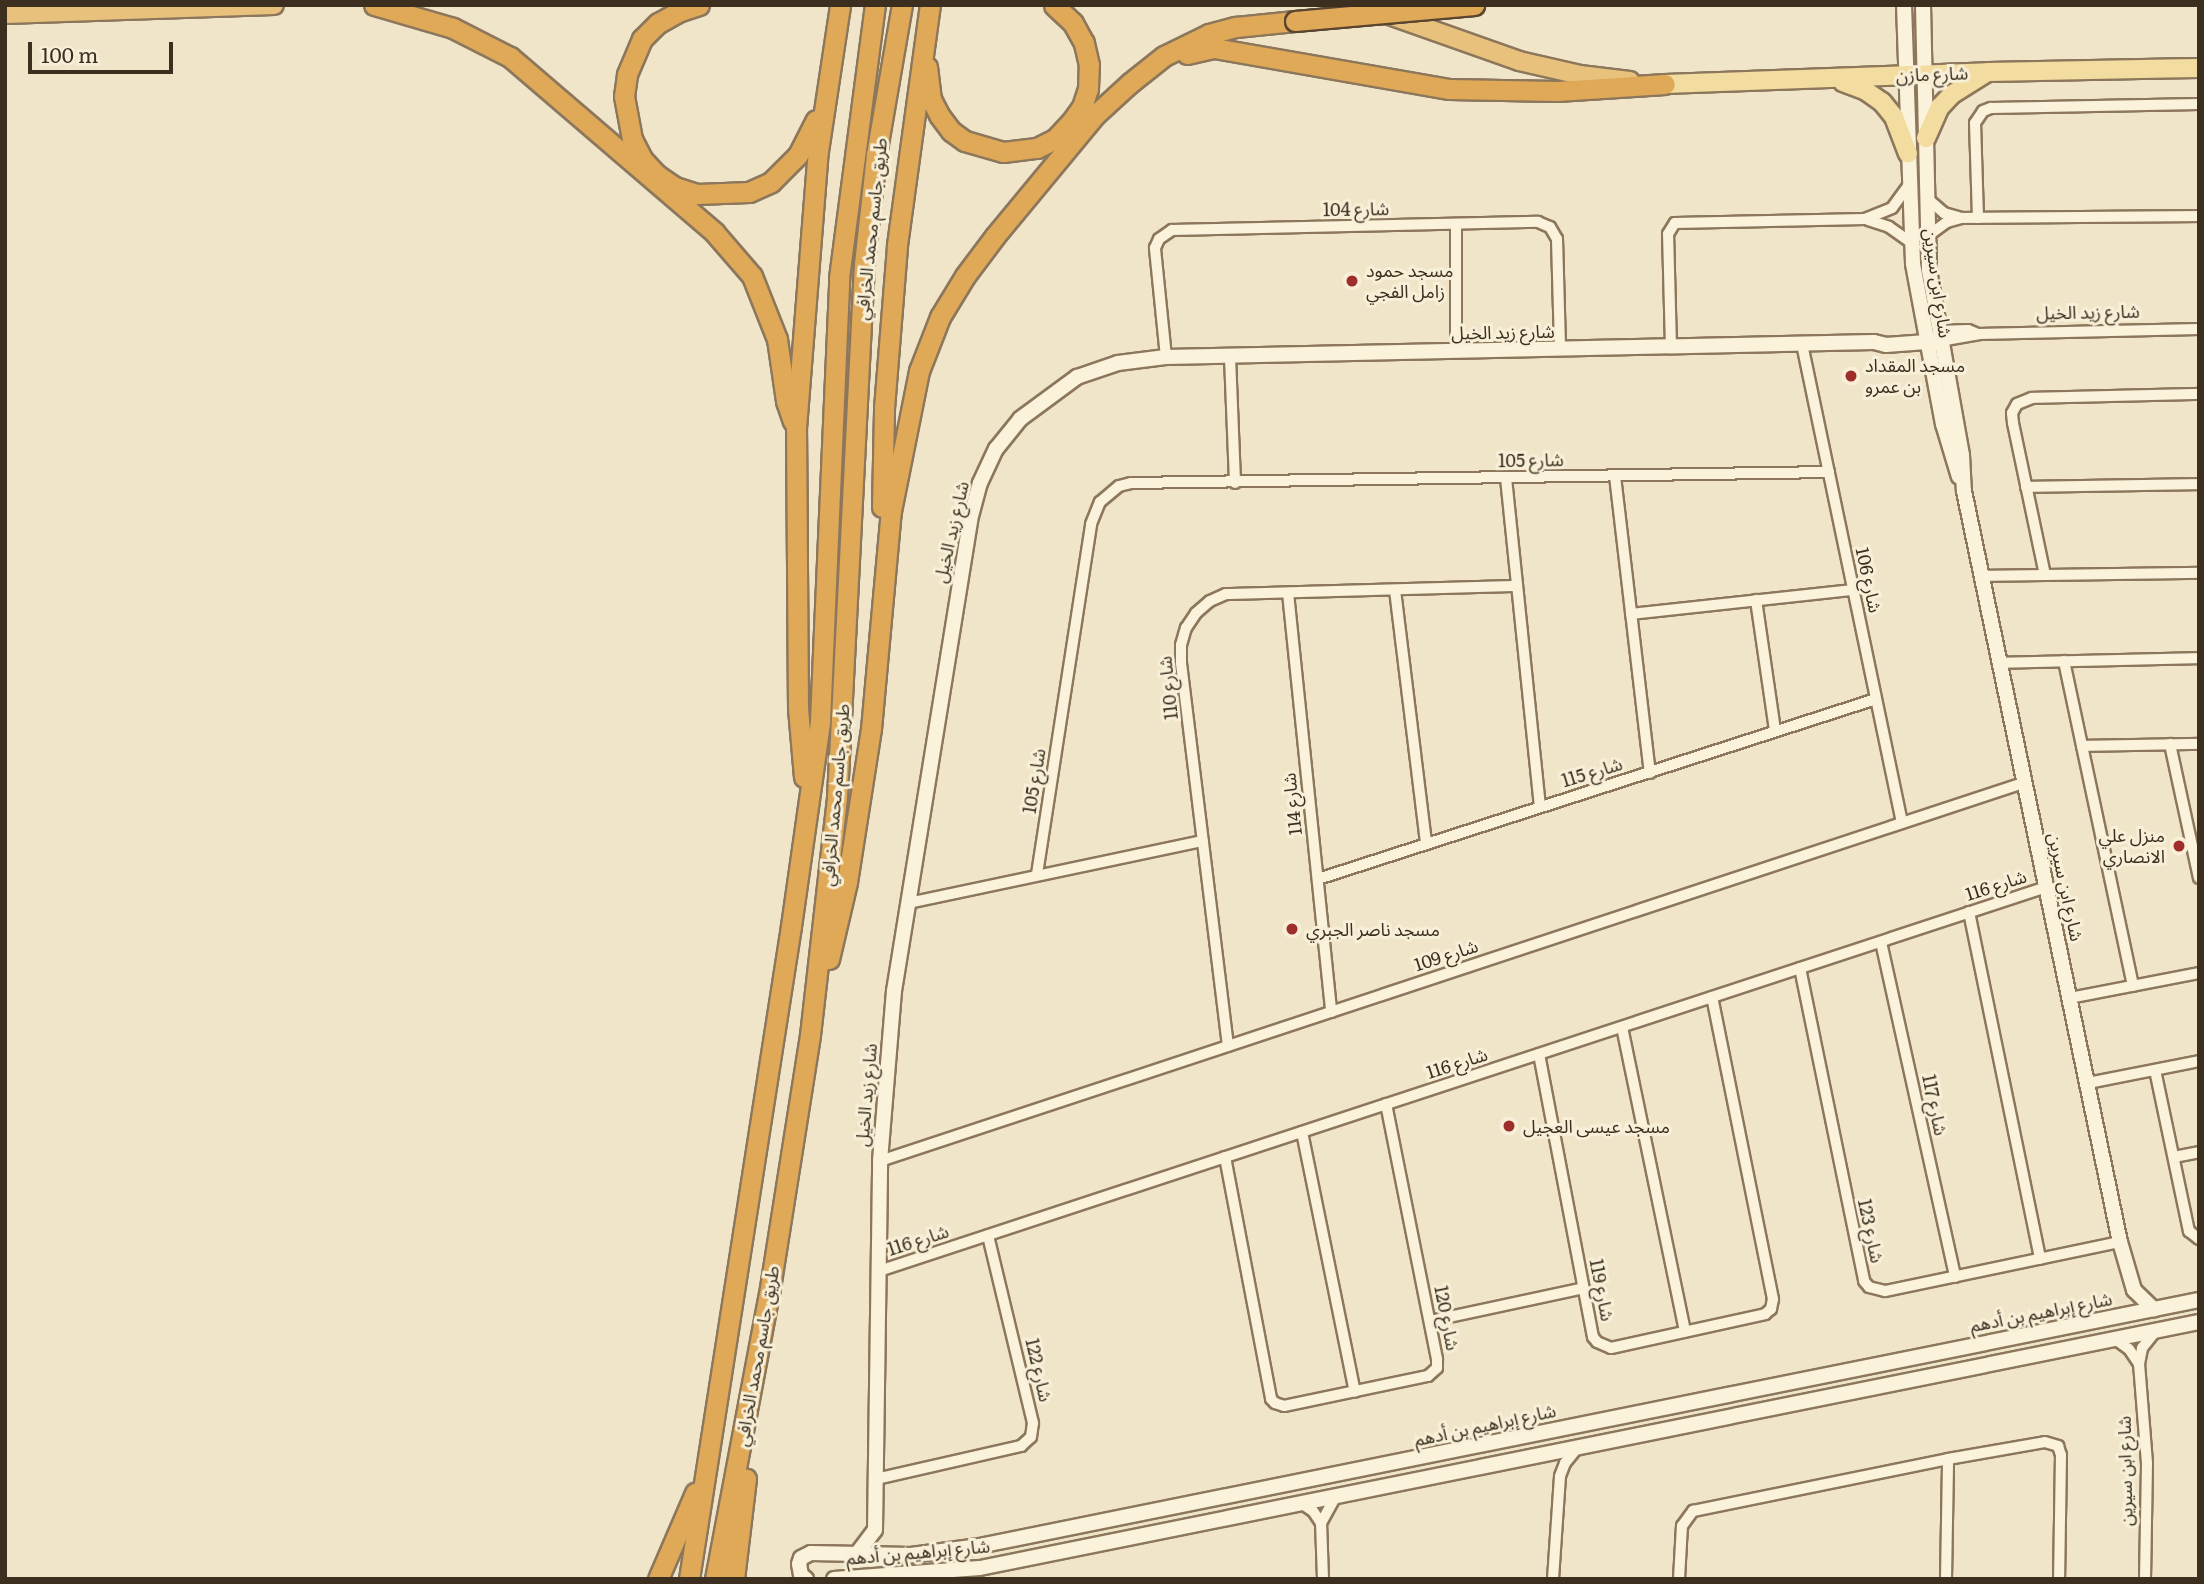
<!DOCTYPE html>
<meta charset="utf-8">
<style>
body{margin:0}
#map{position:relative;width:2204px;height:1584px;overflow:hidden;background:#f0e5c8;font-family:Literata,"Noto Sans Arabic",serif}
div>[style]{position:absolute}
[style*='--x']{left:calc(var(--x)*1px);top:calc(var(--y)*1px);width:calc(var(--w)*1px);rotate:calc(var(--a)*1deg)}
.roads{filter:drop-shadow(2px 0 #8c775c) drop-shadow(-2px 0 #8c775c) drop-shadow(0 2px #8c775c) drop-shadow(0 -2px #8c775c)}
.minor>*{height:10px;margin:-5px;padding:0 5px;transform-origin:5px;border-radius:5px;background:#faf2db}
.tertiary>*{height:14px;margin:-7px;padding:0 7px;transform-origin:7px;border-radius:7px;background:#faf2db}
.primary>*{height:18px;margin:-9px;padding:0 9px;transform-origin:9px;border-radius:9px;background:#f2dca0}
.trunk>*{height:18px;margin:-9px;padding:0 9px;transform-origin:9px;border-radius:9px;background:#e8c27c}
.motorway>*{height:19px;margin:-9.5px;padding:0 9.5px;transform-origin:9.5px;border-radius:9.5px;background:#dfa958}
.bridges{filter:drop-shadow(2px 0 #5a4530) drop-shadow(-2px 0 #5a4530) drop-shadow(0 2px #5a4530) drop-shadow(0 -2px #5a4530)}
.motorway-bridge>*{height:19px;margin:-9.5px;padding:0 9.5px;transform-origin:9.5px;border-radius:9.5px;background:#dfa958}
.dots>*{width:19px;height:19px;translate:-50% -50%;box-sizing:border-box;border:4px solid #f7efd7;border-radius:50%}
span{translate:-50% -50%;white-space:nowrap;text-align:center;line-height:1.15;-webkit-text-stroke:6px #f7efd7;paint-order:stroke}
.street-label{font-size:18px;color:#3c2f20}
.poi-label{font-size:18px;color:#3c2f20}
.left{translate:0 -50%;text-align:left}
.right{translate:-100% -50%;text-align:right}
.frame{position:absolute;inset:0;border:7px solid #3c2f20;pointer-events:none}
.scale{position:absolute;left:28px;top:42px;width:145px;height:32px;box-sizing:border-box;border:4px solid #3c2f20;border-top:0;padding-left:9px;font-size:21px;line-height:24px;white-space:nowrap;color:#3c2f20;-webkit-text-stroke:5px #f7efd7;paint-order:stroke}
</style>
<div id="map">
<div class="roads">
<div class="minor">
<div style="--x:1929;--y:200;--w:20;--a:41"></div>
<div style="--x:1944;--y:213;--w:15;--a:16"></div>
<div style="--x:1978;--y:218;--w:95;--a:-91.8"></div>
<div style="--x:1975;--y:123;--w:14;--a:-56"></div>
<div style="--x:1983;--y:111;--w:9;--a:-21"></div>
<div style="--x:1991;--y:108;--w:208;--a:-1.1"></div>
<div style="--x:1868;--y:220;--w:22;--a:18"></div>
<div style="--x:1889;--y:227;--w:28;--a:35"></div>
<div style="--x:1929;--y:235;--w:22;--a:-36"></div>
<div style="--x:1947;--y:222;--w:15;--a:-16"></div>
<div style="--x:1961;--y:218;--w:238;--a:-0.5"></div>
<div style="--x:1938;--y:331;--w:30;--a:-2"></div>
<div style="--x:1968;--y:330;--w:11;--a:22"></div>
<div style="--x:1940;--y:341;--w:39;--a:-10"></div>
<div style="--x:1978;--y:334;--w:221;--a:-1.3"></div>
<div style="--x:1802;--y:344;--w:489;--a:78.2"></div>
<div style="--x:1671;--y:347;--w:113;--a:-91.5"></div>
<div style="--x:1668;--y:234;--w:13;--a:-58"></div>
<div style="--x:1675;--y:223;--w:190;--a:-1.2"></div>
<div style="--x:1865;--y:219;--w:29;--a:-22"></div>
<div style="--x:1892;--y:208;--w:27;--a:-54"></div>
<div style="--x:1456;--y:352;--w:128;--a:-90"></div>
<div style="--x:1166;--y:357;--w:110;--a:-95.8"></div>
<div style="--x:1155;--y:248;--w:10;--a:-66"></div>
<div style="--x:1159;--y:239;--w:16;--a:-35"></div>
<div style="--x:1172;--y:230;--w:366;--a:-1.3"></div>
<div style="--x:1538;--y:222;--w:13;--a:23"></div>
<div style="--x:1550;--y:227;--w:14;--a:60"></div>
<div style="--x:1557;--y:239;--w:110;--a:88.4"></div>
<div style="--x:1230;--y:357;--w:126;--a:87.7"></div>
<div style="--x:1615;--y:476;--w:299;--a:83.3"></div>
<div style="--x:1506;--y:478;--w:330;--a:84.1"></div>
<div style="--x:2026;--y:487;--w:173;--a:-1"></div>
<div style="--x:2045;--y:575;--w:155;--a:-101.9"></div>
<div style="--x:2013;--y:423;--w:10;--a:-96"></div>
<div style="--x:2012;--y:413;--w:10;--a:-61"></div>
<div style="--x:2017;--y:404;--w:16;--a:-22"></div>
<div style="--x:2032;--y:398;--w:167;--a:-1.4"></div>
<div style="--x:1980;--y:576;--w:219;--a:-0.8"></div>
<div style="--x:1395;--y:590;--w:256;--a:83"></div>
<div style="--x:1288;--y:593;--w:421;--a:84.1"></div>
<div style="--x:1756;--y:600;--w:131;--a:81.7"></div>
<div style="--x:1631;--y:614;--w:223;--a:-6.2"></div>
<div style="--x:2064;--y:661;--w:332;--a:78"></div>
<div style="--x:1998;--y:663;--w:201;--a:-1.4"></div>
<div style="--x:2170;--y:744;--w:137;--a:77.8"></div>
<div style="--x:2082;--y:746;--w:117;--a:-1"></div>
<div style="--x:1037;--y:874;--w:354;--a:-81.2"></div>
<div style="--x:1091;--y:524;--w:24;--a:-68"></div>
<div style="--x:1100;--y:502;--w:25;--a:-40"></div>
<div style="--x:1119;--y:486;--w:12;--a:-14"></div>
<div style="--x:1131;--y:483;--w:698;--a:-0.9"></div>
<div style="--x:1318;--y:879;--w:586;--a:-17.88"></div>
<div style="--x:908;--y:903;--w:301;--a:-11.9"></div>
<div style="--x:1969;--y:912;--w:354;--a:78.4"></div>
<div style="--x:1881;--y:942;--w:343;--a:77.5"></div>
<div style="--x:1800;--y:968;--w:319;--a:78.4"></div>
<div style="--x:1864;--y:1281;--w:8;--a:50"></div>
<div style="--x:1869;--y:1287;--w:16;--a:14"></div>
<div style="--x:1885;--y:1291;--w:240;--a:-11.8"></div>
<div style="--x:2070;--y:998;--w:131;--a:-11"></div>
<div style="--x:1622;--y:1027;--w:311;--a:78.3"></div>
<div style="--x:1228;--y:1046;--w:386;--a:-97"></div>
<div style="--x:1181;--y:663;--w:18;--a:-90"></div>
<div style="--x:1181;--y:645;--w:18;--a:-74"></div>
<div style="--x:1186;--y:628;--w:18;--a:-56"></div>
<div style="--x:1196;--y:613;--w:18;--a:-41"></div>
<div style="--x:1210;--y:601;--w:17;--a:-24"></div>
<div style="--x:1226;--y:594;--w:291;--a:-1.6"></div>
<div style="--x:1539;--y:1054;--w:288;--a:79.2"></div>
<div style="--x:1593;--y:1337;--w:6;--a:51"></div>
<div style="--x:1597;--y:1342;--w:15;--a:23"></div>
<div style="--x:1611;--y:1348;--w:158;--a:-12.4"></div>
<div style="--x:1765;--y:1314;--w:8;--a:-40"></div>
<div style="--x:1771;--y:1309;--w:10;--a:-79"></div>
<div style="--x:1773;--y:1299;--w:308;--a:-101.4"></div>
<div style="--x:2155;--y:1070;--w:165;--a:78.1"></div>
<div style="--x:2189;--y:1231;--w:13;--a:39"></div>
<div style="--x:2088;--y:1083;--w:113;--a:-11.2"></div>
<div style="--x:1302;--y:1132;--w:265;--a:78.5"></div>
<div style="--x:1225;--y:1157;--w:246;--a:79.2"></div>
<div style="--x:1271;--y:1399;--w:6;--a:45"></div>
<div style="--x:1275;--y:1403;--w:9;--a:18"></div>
<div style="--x:1284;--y:1406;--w:147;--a:-11.8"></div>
<div style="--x:1428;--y:1376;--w:12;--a:-42"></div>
<div style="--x:1437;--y:1368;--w:9;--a:-90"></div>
<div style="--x:1437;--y:1359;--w:260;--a:-101.3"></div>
<div style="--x:2174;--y:1157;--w:25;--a:-11"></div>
<div style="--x:880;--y:1161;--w:1204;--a:-18.3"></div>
<div style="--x:879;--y:1271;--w:1229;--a:-18.21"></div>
<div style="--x:1430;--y:1321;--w:157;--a:-12.1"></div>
<div style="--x:2115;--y:1339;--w:17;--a:36"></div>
<div style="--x:2129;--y:1349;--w:18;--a:56"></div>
<div style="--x:876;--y:1479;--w:149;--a:-12.8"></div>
<div style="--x:1021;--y:1446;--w:13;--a:-42"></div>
<div style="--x:1031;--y:1437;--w:14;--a:-82"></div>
<div style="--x:1033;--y:1423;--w:193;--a:-103.5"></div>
<div style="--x:1301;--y:1503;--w:14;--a:34"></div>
<div style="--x:1313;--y:1511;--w:14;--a:56"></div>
<div style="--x:1323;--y:1579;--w:56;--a:-92"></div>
<div style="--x:1321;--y:1523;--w:31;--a:-61"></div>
<div style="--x:1553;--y:1579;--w:103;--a:-86.1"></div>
<div style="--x:1560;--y:1476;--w:14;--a:-69"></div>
<div style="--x:1565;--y:1463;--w:19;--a:-51"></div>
<div style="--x:1679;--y:1579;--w:53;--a:-86.8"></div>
<div style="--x:1682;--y:1526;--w:19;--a:-54"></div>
<div style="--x:1693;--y:1511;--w:260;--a:-11.5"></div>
<div style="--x:1948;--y:1459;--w:98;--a:-9.9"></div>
<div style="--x:2045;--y:1442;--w:14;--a:17"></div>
<div style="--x:2058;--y:1446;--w:9;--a:72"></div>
<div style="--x:2061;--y:1455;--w:124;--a:90.9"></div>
<div style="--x:1946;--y:1579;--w:120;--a:-89"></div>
<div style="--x:2145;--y:1579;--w:116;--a:-89"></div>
<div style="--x:2147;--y:1463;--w:99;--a:-94.6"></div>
<div style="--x:2139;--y:1364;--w:16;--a:-79"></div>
<div style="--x:2142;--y:1348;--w:21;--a:-51"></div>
</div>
<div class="tertiary">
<div style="--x:1904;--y:5;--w:259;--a:88"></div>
<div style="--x:1913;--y:264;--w:163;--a:79.4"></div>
<div style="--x:1943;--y:424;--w:55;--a:73.2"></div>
<div style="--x:1923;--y:5;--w:265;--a:88.7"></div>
<div style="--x:1929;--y:270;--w:188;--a:79.9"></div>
<div style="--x:1962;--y:455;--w:36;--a:87"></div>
<div style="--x:1964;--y:491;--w:767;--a:78.27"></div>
<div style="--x:2120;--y:1242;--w:50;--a:73.7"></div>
<div style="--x:2134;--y:1290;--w:28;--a:44"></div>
<div style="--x:856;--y:1555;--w:31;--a:-53"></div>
<div style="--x:875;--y:1530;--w:369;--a:-89.2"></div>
<div style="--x:880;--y:1161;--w:171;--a:-85.3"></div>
<div style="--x:894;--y:991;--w:477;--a:-80.8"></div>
<div style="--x:970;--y:520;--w:38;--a:-75"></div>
<div style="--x:980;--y:483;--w:38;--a:-65"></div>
<div style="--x:996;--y:449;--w:38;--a:-51"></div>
<div style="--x:1020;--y:419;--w:71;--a:-36.4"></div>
<div style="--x:1077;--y:377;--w:43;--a:-18.9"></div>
<div style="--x:1118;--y:363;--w:48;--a:-7.1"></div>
<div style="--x:1166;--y:357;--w:708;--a:-1.21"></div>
<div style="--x:1874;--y:342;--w:12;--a:14"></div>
<div style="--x:1886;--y:345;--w:54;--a:-4.2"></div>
<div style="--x:806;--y:1579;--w:6;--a:-141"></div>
<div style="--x:801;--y:1575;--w:11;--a:-100"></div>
<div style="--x:799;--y:1564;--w:6;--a:-72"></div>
<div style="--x:801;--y:1558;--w:11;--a:-27"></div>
<div style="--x:811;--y:1553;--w:100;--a:1.1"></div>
<div style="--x:911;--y:1555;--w:69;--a:-7.5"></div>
<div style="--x:979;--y:1546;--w:1245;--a:-11.4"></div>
<div style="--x:834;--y:1579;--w:146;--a:-4.3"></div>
<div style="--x:980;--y:1568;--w:1244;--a:-11.41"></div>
</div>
<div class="primary">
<div style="--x:1843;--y:82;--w:25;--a:21"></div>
<div style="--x:1866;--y:91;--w:19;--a:35"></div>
<div style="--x:1882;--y:102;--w:19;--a:51"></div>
<div style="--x:1894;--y:117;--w:39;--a:69"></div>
<div style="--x:1665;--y:84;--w:323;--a:-2.1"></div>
<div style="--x:1988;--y:72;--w:211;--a:-1.1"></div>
<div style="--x:1926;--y:138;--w:34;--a:-66"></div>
<div style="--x:1940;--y:107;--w:16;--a:-47"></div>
<div style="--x:1951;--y:95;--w:41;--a:-32.2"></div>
</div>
<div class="trunk">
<div style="--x:1340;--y:5;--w:38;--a:9"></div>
<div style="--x:1378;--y:11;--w:150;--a:19.5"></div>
<div style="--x:1519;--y:61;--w:63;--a:12.9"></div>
<div style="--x:1580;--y:75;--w:50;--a:6.8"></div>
<div style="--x:5;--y:14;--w:269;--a:-1.9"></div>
</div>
<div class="motorway">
<div style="--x:374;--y:5;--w:82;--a:16.2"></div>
<div style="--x:453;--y:28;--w:64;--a:27"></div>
<div style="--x:510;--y:57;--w:269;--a:40.6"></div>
<div style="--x:714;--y:232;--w:58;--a:49.2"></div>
<div style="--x:752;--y:276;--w:68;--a:68.4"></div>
<div style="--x:777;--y:339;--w:63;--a:81.7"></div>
<div style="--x:786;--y:401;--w:21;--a:71"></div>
<div style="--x:699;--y:5;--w:20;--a:162"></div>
<div style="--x:680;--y:11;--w:25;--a:151"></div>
<div style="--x:658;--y:23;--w:23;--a:135"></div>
<div style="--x:642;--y:39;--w:39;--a:113"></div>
<div style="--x:627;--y:75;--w:21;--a:98"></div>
<div style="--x:624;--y:96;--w:44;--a:79.5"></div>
<div style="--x:632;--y:139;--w:22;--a:63"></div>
<div style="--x:642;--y:159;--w:22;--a:47"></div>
<div style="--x:657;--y:175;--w:22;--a:34"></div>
<div style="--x:675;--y:187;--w:23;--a:18"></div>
<div style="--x:697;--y:194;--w:52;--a:-2.2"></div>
<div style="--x:749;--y:192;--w:24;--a:-24"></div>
<div style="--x:771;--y:182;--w:38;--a:-45"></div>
<div style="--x:798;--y:155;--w:39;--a:-63"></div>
<div style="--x:1187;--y:54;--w:28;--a:-13"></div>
<div style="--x:1214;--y:48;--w:239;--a:9.9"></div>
<div style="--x:1449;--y:89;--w:108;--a:1.1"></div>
<div style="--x:1557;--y:91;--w:108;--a:-3.7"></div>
<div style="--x:927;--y:67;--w:32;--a:83"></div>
<div style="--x:931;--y:99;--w:18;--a:63"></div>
<div style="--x:939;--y:115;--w:20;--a:53"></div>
<div style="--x:951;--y:131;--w:17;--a:36"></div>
<div style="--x:965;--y:141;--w:40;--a:16"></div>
<div style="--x:1003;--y:152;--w:34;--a:-7"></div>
<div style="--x:1037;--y:148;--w:20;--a:-27"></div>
<div style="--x:1055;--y:139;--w:23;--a:-47"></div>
<div style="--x:1071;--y:122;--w:19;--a:-54"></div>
<div style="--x:1082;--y:107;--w:19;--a:-72"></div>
<div style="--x:1088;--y:89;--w:24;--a:-88"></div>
<div style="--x:1089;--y:65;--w:23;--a:-103"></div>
<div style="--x:1084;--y:43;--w:23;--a:-119"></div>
<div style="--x:1073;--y:23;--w:26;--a:-137"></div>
<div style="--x:882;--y:507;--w:99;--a:-88.8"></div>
<div style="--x:884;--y:408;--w:164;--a:-85.4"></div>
<div style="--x:897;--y:245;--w:242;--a:-82.2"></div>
<div style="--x:804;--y:777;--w:68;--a:-95"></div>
<div style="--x:798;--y:709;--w:281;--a:-90.4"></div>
<div style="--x:796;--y:428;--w:278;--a:-85.5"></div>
<div style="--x:818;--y:151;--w:148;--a:-81.4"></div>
<div style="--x:829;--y:959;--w:79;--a:-76.8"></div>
<div style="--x:847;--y:882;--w:155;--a:-81.1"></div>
<div style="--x:871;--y:729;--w:219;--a:-84.8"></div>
<div style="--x:891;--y:511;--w:143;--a:-78.7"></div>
<div style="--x:919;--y:371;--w:58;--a:-68.7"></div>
<div style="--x:940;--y:317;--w:48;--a:-58.6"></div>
<div style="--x:965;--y:276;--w:50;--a:-53.1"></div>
<div style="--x:995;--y:236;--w:157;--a:-50.4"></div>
<div style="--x:1095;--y:115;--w:47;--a:-42.4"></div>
<div style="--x:1130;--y:83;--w:43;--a:-38.5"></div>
<div style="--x:1164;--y:56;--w:50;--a:-26.1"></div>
<div style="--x:1209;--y:34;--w:28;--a:-15"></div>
<div style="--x:1236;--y:27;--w:59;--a:-5.8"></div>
<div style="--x:658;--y:1579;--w:94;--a:-66.7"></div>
<div style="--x:689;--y:1579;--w:661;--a:-81.12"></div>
<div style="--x:791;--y:926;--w:207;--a:-81.9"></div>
<div style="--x:820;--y:721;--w:443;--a:-87.5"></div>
<div style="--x:839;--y:278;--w:275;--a:-82.5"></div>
<div style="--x:715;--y:1579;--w:290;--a:-79.3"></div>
<div style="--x:769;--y:1294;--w:262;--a:-81"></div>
<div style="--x:810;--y:1035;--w:240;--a:-83.5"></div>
<div style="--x:837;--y:797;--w:534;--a:-87.1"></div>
<div style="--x:864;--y:264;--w:110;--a:-83.7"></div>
<div style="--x:876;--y:155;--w:152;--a:-80.2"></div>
<div style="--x:734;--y:1579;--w:101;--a:-83.2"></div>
</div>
</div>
<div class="bridges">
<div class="motorway-bridge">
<div style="--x:1295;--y:21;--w:180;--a:-5.1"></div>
</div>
</div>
<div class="dots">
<div style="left:1352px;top:281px;background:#9d2e2a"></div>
<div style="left:1851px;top:376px;background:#9d2e2a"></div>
<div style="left:2179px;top:846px;background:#9d2e2a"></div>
<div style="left:1292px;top:929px;background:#9d2e2a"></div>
<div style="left:1509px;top:1126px;background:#9d2e2a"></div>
</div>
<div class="street-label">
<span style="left:1932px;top:74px;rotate:-2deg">شارع مازن</span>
<span style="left:1356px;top:209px;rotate:-1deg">شارع 104</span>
<span style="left:871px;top:229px;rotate:-84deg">طريق جاسم محمد الخرافي</span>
<span style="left:1938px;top:283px;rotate:82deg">شارع ابن سيرين</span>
<span style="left:2088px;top:312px;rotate:-1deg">شارع زيد الخيل</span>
<span style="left:1503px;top:332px;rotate:-1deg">شارع زيد الخيل</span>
<span style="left:1531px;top:460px;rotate:-1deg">شارع 105</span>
<span style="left:951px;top:532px;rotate:-77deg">شارع زيد الخيل</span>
<span style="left:1869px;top:580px;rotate:78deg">شارع 106</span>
<span style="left:1168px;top:688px;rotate:-96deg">شارع 110</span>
<span style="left:1592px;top:772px;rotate:-17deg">شارع 115</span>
<span style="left:1034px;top:781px;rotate:-81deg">شارع 105</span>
<span style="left:835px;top:795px;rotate:-85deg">طريق جاسم محمد الخرافي</span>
<span style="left:1292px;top:804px;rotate:-96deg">شارع 114</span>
<span style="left:1996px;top:885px;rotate:-18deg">شارع 116</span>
<span style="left:2066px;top:887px;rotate:78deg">شارع ابن سيرين</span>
<span style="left:1446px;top:955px;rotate:-18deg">شارع 109</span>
<span style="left:1457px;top:1063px;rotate:-18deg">شارع 116</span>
<span style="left:866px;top:1095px;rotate:-85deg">شارع زيد الخيل</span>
<span style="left:1935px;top:1105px;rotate:78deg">شارع 117</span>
<span style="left:1871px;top:1231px;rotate:78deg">شارع 123</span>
<span style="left:918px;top:1240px;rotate:-18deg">شارع 116</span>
<span style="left:1602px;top:1290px;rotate:79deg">شارع 119</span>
<span style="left:2041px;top:1312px;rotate:-11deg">شارع إبراهيم بن أدهم</span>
<span style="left:1447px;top:1318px;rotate:79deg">شارع 120</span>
<span style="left:757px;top:1356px;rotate:-80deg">طريق جاسم محمد الخرافي</span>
<span style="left:1039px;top:1370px;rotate:77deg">شارع 122</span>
<span style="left:1485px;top:1425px;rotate:-12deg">شارع إبراهيم بن أدهم</span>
<span style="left:2125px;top:1471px;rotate:-91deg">شارع ابن سيرين</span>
<span style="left:918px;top:1552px;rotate:-5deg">شارع إبراهيم بن أدهم</span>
</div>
<div class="poi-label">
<span class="left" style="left:1366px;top:281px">مسجد حمود<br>زامل الفجي</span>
<span class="left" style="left:1865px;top:376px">مسجد المقداد<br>بن عمرو</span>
<span class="right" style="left:2165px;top:846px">منزل علي<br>الانصاري</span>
<span class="left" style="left:1306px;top:929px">مسجد ناصر الجبري</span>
<span class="left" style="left:1523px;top:1126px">مسجد عيسى العجيل</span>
</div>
<div class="frame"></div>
<div class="scale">100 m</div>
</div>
